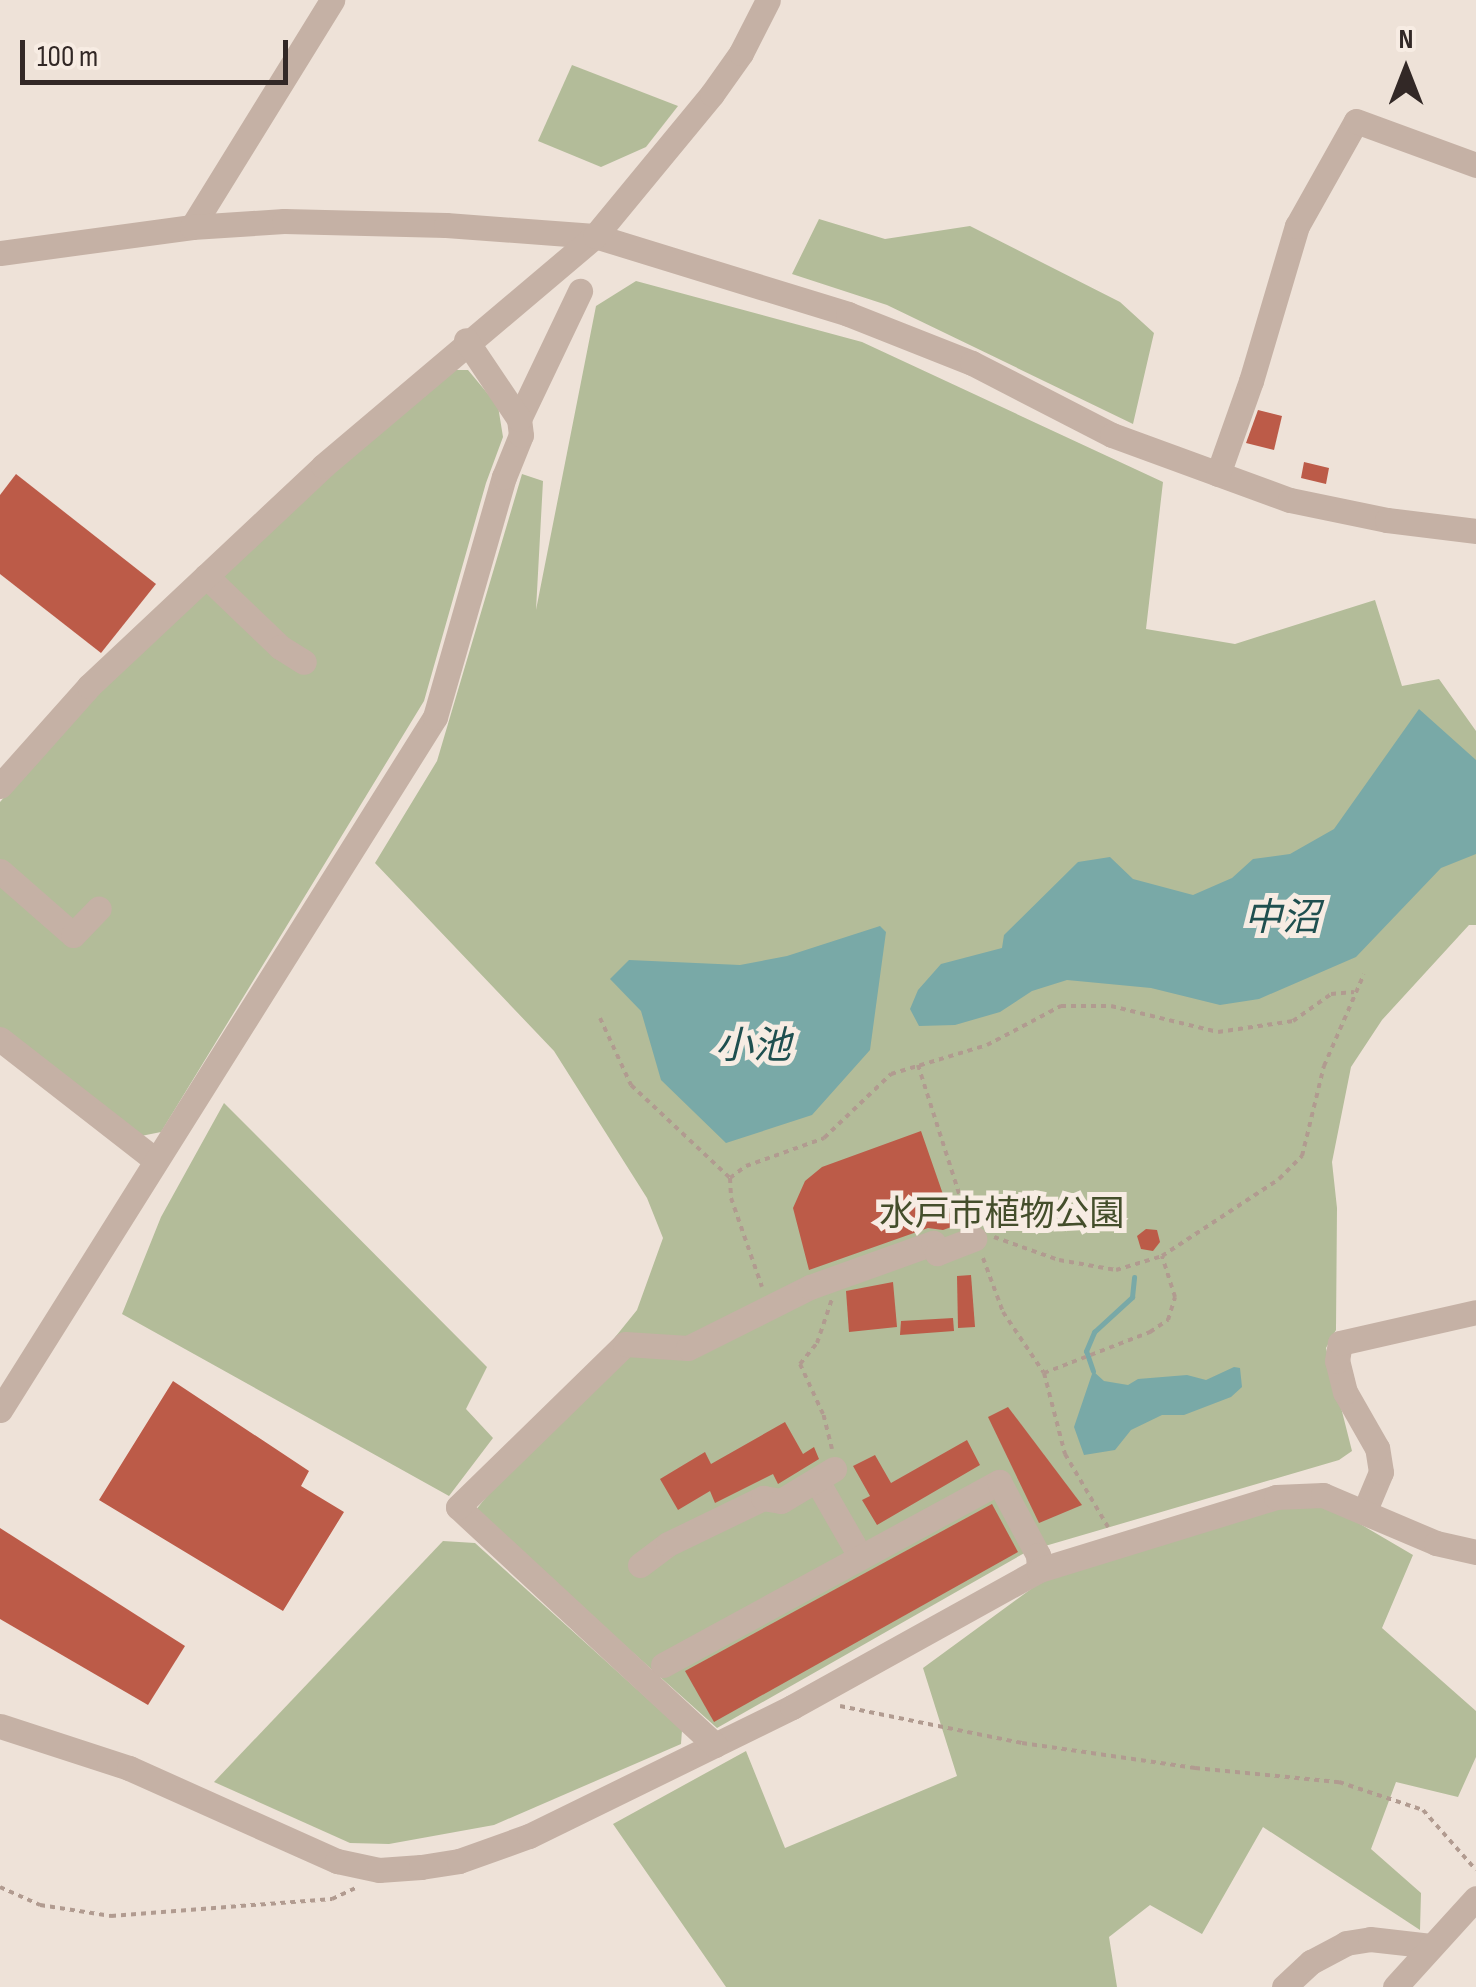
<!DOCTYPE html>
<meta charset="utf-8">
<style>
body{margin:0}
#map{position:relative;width:1476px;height:1987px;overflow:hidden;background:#eee2d8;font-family:"Sofia Sans Condensed","Noto Sans JP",sans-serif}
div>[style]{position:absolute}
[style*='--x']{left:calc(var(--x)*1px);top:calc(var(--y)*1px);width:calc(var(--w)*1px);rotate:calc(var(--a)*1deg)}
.green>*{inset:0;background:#b3bc99}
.water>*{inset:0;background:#79a9a7}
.stream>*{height:5px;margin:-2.5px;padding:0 2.5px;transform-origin:2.5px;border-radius:2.5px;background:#79a9a7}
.building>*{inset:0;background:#bc5b48}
.path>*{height:4px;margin-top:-2px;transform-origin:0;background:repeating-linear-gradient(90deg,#b19b90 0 5px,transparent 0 10px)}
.minor>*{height:25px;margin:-12.5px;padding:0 12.5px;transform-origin:12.5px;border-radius:12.5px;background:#c5b1a5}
span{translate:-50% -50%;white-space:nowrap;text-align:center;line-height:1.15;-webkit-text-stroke:10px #f7ece3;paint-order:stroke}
.park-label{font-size:35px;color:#444e2b}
.water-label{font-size:38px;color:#1f4f4f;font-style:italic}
.north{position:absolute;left:1356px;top:20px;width:100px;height:100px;-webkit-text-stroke:8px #f7ece3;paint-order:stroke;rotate:0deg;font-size:28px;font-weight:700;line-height:40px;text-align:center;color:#322826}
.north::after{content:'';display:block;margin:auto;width:35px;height:45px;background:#322826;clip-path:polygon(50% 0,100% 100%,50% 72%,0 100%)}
.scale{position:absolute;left:20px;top:40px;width:268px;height:45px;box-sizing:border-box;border:5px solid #322826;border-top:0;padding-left:12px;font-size:30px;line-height:35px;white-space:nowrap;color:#322826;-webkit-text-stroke:8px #f7ece3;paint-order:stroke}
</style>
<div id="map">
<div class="green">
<div style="clip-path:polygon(572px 65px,678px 106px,646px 147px,601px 167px,538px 141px)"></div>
<div style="clip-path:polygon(819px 219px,885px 239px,970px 226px,1120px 302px,1154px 333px,1133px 424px,887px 305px,792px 274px)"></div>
<div style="clip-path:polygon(636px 281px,862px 342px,1163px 482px,1146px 629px,1235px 644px,1375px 600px,1402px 686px,1439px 679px,1476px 731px,1476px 925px,1469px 925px,1382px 1020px,1351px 1067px,1332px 1162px,1337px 1208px,1336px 1330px,1326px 1348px,1352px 1451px,1339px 1460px,1028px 1551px,717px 1728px,475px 1511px,637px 1310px,663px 1238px,647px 1198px,554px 1051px,375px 863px,437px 761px,522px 474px,543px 481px,536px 610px,596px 306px)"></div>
<div style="clip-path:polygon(451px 370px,468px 370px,498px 406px,503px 437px,486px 483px,424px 701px,161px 1132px,141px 1136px,0 1027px,0 802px,82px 709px,342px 461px)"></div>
<div style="clip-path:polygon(224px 1103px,487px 1367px,466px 1409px,493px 1438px,449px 1496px,122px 1314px,161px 1217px)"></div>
<div style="clip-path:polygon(1299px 1502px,1326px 1504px,1413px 1555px,1382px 1628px,1476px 1711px,1476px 1757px,1458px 1797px,1396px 1782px,1371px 1849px,1421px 1893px,1420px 1930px,1263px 1827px,1202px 1934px,1150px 1905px,1109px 1937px,1117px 1987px,726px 1987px,613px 1824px,746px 1751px,785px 1848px,957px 1776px,923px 1668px,1057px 1570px)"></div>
<div style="clip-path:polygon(443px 1541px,475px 1543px,682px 1730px,681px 1744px,494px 1825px,389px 1844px,350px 1843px,214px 1782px)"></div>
</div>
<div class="water">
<div style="clip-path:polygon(1419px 709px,1476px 760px,1476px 854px,1441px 868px,1356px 957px,1259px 999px,1220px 1005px,1151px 988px,1067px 980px,1032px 991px,1000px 1012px,955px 1025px,919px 1026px,910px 1009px,918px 990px,941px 964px,1002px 948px,1004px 935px,1078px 862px,1110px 857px,1133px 879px,1193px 895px,1232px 878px,1253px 859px,1290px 854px,1334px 829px)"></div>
<div style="clip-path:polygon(880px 926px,886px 932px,870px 1050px,812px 1115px,726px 1143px,661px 1080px,641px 1011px,610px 979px,629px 960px,740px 965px,787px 956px)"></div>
<div style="clip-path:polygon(1234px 1367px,1240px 1368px,1242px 1387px,1231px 1397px,1184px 1415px,1162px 1415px,1131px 1430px,1115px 1450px,1084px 1455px,1074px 1427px,1093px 1371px,1104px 1381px,1128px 1385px,1138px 1379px,1187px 1375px,1206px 1380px)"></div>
</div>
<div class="stream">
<div style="--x:1093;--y:1371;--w:21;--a:-109"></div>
<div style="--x:1086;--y:1351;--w:21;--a:-67"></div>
<div style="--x:1094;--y:1332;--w:52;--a:-42.6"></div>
<div style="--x:1132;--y:1297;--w:20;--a:-84"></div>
</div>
<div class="building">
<div style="clip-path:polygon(1258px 410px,1282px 416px,1274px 450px,1246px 443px)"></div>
<div style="clip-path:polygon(1304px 462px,1329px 468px,1326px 484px,1301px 478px)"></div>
<div style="clip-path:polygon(16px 474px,156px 584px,101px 653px,0 574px,0 495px)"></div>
<div style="clip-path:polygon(921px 1131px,954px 1226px,943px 1230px,928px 1228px,809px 1270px,793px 1208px,805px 1181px,822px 1167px)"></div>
<div style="clip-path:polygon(1146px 1229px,1157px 1230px,1160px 1242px,1153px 1251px,1141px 1249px,1137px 1236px)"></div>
<div style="clip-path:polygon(971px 1275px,975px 1327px,958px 1328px,957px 1276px)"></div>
<div style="clip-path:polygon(893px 1282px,897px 1327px,849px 1332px,846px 1291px)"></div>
<div style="clip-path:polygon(953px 1318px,954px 1331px,900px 1335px,901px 1321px)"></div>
<div style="clip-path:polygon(173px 1381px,309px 1471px,301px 1486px,344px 1512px,283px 1611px,99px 1500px)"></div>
<div style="clip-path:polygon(1008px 1407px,1082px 1505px,1039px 1523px,988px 1417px)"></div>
<div style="clip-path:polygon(785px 1422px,803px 1454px,814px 1447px,819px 1459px,778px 1484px,773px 1474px,715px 1503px,710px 1491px,678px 1510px,660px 1479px,705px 1452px,711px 1464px)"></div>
<div style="clip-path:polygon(967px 1440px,980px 1465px,877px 1525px,862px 1500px,870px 1496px,853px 1466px,875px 1455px,891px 1483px)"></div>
<div style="clip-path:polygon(992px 1504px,1018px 1552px,714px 1722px,685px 1671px)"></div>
<div style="clip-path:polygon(0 1528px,185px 1646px,148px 1705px,0 1619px)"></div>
</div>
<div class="path">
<div style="--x:600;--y:1018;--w:74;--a:65.2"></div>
<div style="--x:631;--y:1085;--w:136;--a:43.2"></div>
<div style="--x:730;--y:1178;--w:20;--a:87"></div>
<div style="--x:731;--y:1198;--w:94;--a:70.8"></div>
<div style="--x:918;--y:1065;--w:165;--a:72.3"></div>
<div style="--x:730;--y:1178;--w:20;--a:-37"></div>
<div style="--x:746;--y:1166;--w:83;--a:-19.7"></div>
<div style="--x:824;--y:1138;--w:93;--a:-43.7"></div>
<div style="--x:891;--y:1074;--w:100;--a:-16.8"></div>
<div style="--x:987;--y:1045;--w:84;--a:-27.8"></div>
<div style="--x:1061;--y:1006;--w:50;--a:0"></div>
<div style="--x:1111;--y:1006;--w:110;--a:13.7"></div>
<div style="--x:1218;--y:1032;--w:76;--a:-8.3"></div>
<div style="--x:1293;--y:1021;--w:47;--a:-35.4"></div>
<div style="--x:1331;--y:994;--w:23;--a:-5"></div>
<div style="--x:994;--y:1237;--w:69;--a:19.5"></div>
<div style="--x:1059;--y:1260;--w:58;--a:10"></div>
<div style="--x:1116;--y:1270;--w:48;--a:-16.9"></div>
<div style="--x:1162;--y:1256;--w:140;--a:-33.3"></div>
<div style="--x:1279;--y:1179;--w:33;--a:-45"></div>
<div style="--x:1302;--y:1156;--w:93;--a:-76.3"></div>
<div style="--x:1324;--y:1066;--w:100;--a:-66.5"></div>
<div style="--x:983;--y:1258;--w:58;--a:69.7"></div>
<div style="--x:1003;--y:1312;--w:73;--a:56.1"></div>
<div style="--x:1044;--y:1373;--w:84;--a:75.5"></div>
<div style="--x:1065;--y:1454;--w:85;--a:59.5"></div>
<div style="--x:1044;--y:1373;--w:114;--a:-21.1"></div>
<div style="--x:1150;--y:1332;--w:22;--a:-34"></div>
<div style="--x:1168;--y:1320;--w:24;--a:-73"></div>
<div style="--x:1175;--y:1297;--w:43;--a:-107.6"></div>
<div style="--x:832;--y:1449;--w:36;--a:-104"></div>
<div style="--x:823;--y:1414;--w:55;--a:-114.7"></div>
<div style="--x:800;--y:1364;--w:27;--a:-51"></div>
<div style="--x:817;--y:1343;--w:46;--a:-71.2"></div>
<div style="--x:840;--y:1706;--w:186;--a:11.5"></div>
<div style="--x:1022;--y:1743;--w:175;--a:8.2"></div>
<div style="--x:1195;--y:1768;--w:145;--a:5.6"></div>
<div style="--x:1339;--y:1782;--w:89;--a:18.4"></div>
<div style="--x:1423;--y:1810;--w:80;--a:48.5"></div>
<div style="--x:0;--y:1887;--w:44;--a:24.2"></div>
<div style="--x:40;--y:1905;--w:72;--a:8.8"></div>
<div style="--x:111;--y:1916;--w:222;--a:-4.4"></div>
<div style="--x:332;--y:1899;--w:26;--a:-25"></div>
</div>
<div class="minor">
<div style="--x:192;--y:227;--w:267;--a:-58.3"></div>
<div style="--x:0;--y:253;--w:194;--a:-7.7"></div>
<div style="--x:192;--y:227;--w:92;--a:-3.7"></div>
<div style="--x:284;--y:221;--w:162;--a:1.4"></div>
<div style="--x:446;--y:225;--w:149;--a:4.2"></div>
<div style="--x:595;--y:236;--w:265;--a:17.1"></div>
<div style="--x:848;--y:314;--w:133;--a:21.6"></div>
<div style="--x:972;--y:363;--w:157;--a:27.2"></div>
<div style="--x:1112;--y:435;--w:189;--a:20.1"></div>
<div style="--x:1290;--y:500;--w:99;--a:11.7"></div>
<div style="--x:1387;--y:520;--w:90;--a:7"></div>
<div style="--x:519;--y:419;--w:142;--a:-64.5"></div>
<div style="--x:1218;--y:474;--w:99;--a:-70.5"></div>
<div style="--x:1251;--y:381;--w:162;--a:-73.5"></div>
<div style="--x:1297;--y:226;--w:120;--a:-60.7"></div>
<div style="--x:1356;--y:121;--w:128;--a:20.1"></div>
<div style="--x:206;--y:576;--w:103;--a:43.8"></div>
<div style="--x:280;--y:647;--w:28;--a:32"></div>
<div style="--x:0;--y:786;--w:134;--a:-48.3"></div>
<div style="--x:89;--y:686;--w:321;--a:-43.2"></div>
<div style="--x:323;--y:466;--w:356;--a:-40.2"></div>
<div style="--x:595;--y:236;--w:184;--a:-50.5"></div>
<div style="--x:712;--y:94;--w:50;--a:-54.7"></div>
<div style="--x:741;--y:53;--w:59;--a:-63"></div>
<div style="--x:0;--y:871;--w:97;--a:41.2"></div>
<div style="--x:73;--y:935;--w:37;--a:-46"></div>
<div style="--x:0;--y:1039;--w:195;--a:37.9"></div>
<div style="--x:0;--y:1410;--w:818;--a:-57.88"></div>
<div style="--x:435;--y:717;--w:250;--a:-74"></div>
<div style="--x:504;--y:477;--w:45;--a:-68"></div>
<div style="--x:521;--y:435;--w:16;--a:-97"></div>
<div style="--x:519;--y:419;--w:95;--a:-123.9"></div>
<div style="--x:817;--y:1481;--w:86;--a:60.2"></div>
<div style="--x:1365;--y:1510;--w:41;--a:-67.2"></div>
<div style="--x:1381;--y:1472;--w:24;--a:-99"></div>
<div style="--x:1377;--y:1448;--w:64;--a:-119.7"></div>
<div style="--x:1345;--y:1392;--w:32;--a:-104"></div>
<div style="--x:1337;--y:1361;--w:18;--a:-81"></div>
<div style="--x:1340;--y:1343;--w:139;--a:-12.8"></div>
<div style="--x:640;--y:1565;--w:35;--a:-37"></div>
<div style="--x:668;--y:1544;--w:106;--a:-25.8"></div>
<div style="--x:763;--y:1498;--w:18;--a:9"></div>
<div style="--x:781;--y:1501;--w:62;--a:-31.1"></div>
<div style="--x:663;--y:1665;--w:383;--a:-28.6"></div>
<div style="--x:999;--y:1482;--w:83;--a:61.9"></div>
<div style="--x:1038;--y:1555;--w:15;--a:86"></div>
<div style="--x:0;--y:1726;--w:136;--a:18"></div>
<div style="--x:129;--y:1768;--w:228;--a:24.1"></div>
<div style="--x:337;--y:1861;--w:43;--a:12.1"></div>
<div style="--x:379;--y:1870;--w:42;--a:-4.1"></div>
<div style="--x:421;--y:1867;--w:38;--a:-9"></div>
<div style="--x:459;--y:1861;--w:74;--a:-19.7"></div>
<div style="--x:529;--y:1836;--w:293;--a:-26.1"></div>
<div style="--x:792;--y:1707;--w:282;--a:-29"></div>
<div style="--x:1039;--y:1570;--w:248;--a:-17.1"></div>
<div style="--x:1276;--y:1497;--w:47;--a:-2.4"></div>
<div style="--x:1323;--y:1495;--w:123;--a:23"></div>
<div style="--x:1436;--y:1543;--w:41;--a:12.7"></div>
<div style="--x:715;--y:1745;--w:350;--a:-137.2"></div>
<div style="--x:458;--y:1507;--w:233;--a:-44.3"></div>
<div style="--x:625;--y:1344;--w:63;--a:3.6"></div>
<div style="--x:688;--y:1348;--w:136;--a:-26.6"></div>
<div style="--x:810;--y:1287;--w:131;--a:-19.7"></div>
<div style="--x:933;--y:1243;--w:11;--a:68"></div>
<div style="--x:937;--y:1253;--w:40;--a:-21"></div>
<div style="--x:1284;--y:1987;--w:37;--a:-43"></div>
<div style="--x:1311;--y:1962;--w:40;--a:-28"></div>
<div style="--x:1346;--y:1943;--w:24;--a:-9"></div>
<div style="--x:1370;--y:1939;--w:61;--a:6.5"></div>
<div style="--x:1395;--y:1987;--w:120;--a:-47.7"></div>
</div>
<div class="park-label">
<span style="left:1002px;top:1215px">水戸市植物公園</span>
</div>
<div class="water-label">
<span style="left:1282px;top:919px">中沼</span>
<span style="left:753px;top:1047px">小池</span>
</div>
<div class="north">N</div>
<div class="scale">100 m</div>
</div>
